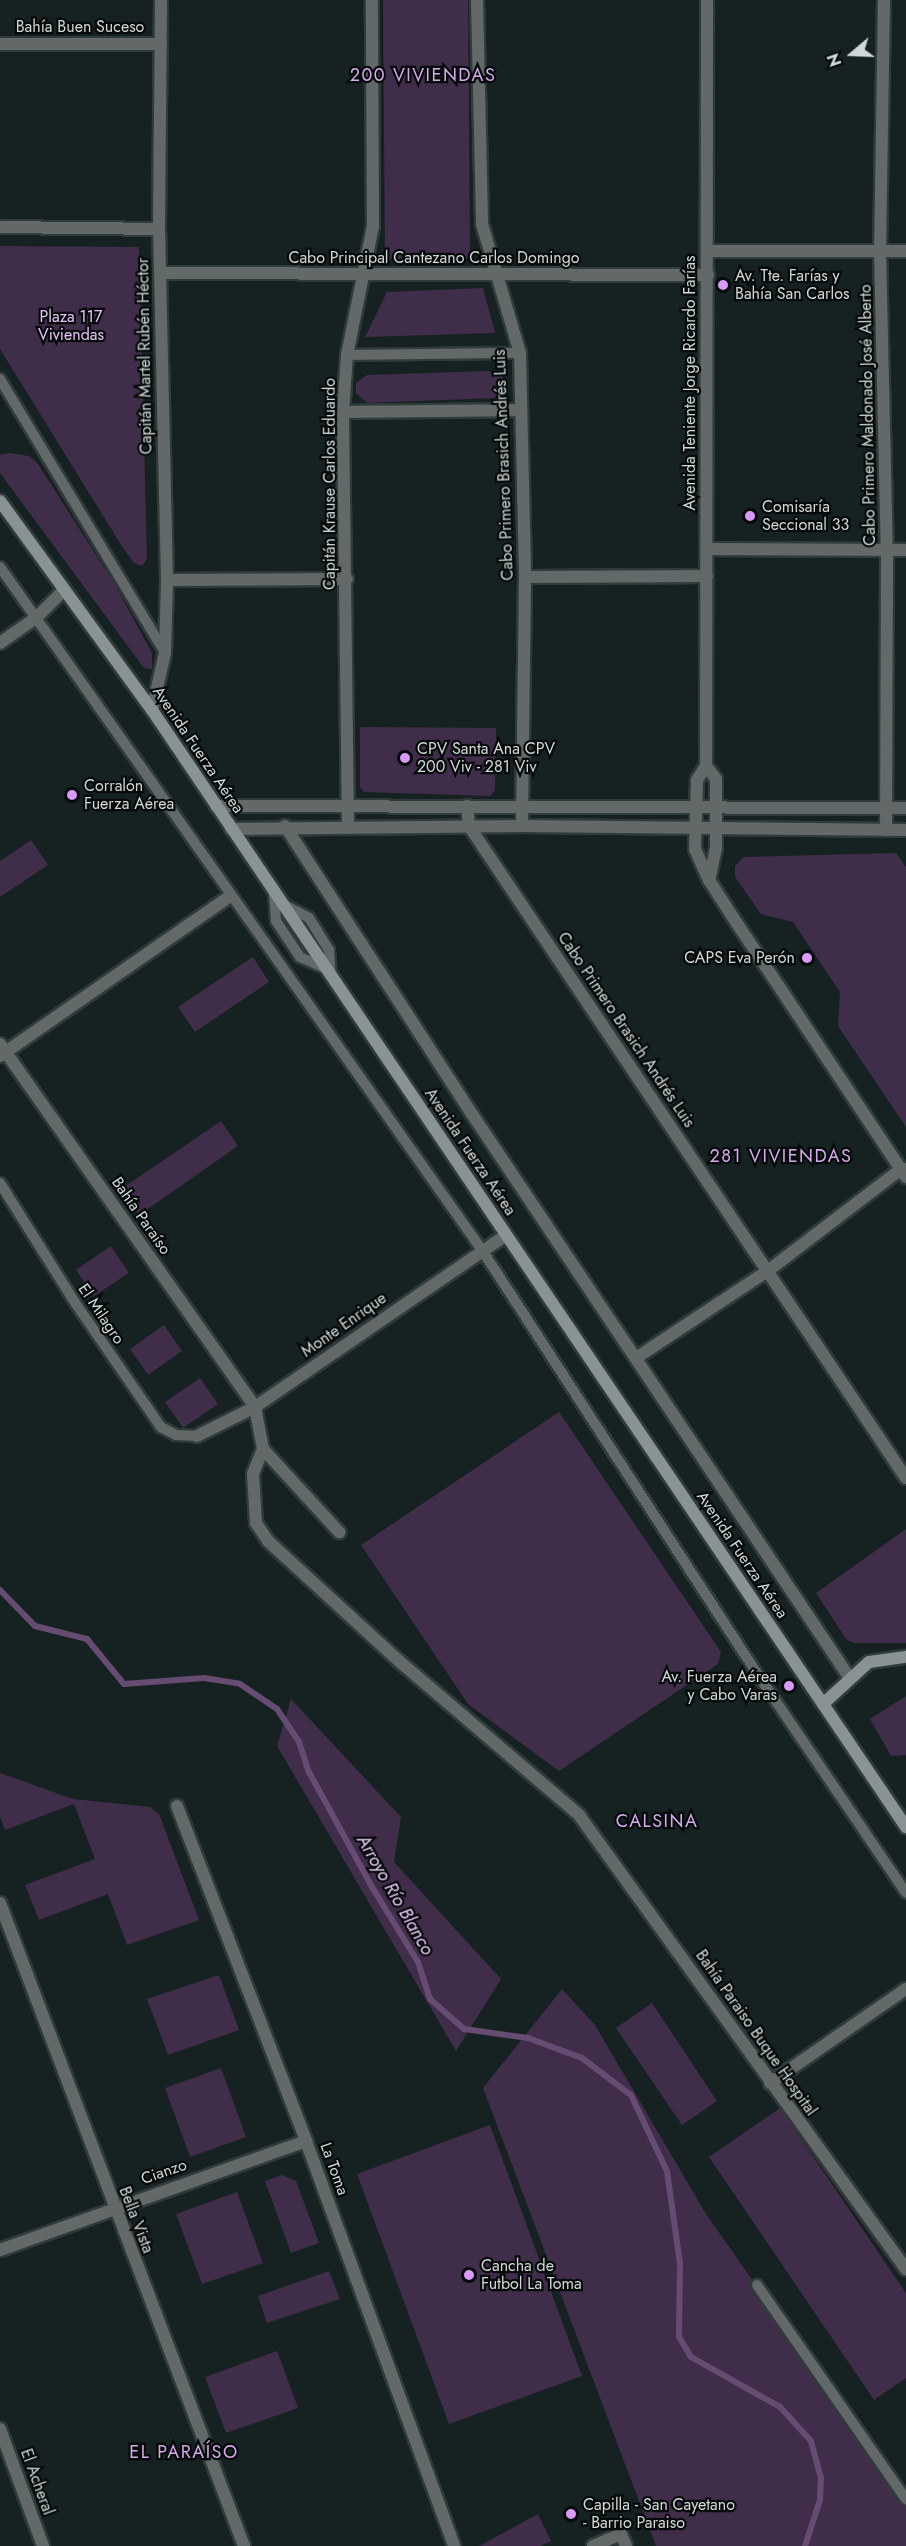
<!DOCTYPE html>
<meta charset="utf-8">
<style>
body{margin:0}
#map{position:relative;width:906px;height:2546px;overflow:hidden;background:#162121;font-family:Jost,sans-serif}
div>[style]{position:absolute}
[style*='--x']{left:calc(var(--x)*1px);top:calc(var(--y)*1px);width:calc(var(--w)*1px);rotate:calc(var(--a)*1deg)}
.green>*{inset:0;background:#402d49}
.stream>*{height:6px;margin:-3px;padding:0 3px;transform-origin:3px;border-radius:3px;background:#664c73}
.roads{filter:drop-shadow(2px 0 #303b3b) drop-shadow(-2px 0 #303b3b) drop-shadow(0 2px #303b3b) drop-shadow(0 -2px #303b3b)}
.lane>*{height:10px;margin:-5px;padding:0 5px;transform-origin:5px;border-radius:5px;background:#636969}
.street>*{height:12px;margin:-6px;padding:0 6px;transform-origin:6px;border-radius:6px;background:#636969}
.secondary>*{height:12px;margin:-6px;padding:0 6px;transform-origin:6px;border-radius:6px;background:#8a9393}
.dots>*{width:16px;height:16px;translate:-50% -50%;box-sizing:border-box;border:3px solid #060a0a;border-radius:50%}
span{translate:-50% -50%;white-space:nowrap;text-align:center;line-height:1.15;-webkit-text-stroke:4.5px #060a0a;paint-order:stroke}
.street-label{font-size:16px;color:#d1d8d8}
.poi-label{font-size:16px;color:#d1d8d8}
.left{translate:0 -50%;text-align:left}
.right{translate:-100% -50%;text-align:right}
.park-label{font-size:16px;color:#e5c3f6}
.neighbourhood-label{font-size:18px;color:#d6abeb;letter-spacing:1.5px}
.water-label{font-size:18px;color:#e8c6f9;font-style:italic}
.north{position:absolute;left:822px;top:24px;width:60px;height:60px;-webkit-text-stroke:4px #060a0a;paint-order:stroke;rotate:251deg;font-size:16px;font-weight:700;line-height:24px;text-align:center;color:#d1d8d8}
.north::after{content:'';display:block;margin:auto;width:21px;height:27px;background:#d1d8d8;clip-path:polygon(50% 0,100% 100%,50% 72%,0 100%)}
</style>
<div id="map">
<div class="green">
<div style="clip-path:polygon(383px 0,468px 0,470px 259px,385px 259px)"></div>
<div style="clip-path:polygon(0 246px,139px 247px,147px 559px,142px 566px,134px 563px,123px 548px,0 349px)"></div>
<div style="clip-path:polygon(483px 288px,495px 333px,365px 337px,387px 292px)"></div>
<div style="clip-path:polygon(490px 371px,501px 374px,506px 385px,495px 398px,367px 403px,356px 393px,356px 383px,367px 375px)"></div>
<div style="clip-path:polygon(9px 453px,29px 456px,38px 464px,114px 583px,152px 653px,152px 669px,144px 668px,0 473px,0 455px)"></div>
<div style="clip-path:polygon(360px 727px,496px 728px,495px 790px,490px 796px,364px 792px,360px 787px)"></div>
<div style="clip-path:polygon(31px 840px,48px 865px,0 897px,0 861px)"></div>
<div style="clip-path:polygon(896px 853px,906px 867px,906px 1127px,838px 1026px,840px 992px,793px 922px,761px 914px,735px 877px,735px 866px,744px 857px)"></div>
<div style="clip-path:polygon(253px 957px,269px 982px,195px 1032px,178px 1007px)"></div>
<div style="clip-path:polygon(221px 1121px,238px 1146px,139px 1215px,121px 1189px)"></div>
<div style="clip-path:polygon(111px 1246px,129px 1273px,94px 1296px,76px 1270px)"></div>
<div style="clip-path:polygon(164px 1325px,182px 1351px,148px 1375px,130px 1349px)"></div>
<div style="clip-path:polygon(200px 1378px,218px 1404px,183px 1428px,165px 1402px)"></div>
<div style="clip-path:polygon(559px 1412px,721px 1652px,718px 1664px,559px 1771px,468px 1704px,361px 1545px)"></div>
<div style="clip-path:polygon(906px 1529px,906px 1643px,854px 1643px,846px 1639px,816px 1593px)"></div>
<div style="clip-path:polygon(906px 1696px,906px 1755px,891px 1756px,870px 1719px)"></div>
<div style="clip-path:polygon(291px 1699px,401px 1817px,394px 1862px,501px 1979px,456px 2051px,277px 1746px)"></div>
<div style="clip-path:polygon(0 1773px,73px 1799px,150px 1807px,159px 1814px,199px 1920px,127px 1945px,108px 1894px,39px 1920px,25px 1885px,95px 1859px,74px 1804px,5px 1830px,0 1816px)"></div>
<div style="clip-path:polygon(219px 1975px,239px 2030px,168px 2055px,147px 1999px)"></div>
<div style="clip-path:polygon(562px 1989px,595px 2025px,706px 2214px,906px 2499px,906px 2546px,656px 2546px,483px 2088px)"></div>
<div style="clip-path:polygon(652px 2003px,717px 2101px,682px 2125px,616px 2028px)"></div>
<div style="clip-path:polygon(221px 2068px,246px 2137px,190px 2157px,165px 2088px)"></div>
<div style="clip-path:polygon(780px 2108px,906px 2293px,906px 2378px,874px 2400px,709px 2157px)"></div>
<div style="clip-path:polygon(490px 2125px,582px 2376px,449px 2424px,357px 2174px)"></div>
<div style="clip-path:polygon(282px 2175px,296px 2181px,319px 2243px,291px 2253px,265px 2181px)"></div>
<div style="clip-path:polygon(237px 2192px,263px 2263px,202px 2284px,176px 2214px)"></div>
<div style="clip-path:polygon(329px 2271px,340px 2299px,267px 2323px,258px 2296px)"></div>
<div style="clip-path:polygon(277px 2351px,298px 2408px,226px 2433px,205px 2377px)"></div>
<div style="clip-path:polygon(538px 2514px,551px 2541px,540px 2546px,479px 2546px)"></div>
</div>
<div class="stream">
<div style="--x:0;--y:1590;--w:50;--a:45.8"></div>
<div style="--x:35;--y:1626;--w:54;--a:14"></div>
<div style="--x:87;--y:1639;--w:58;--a:50.6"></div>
<div style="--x:124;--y:1684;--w:80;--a:-4.3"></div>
<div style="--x:204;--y:1678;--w:36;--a:9"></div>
<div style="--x:240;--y:1684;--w:45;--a:34"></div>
<div style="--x:277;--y:1709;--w:40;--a:56"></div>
<div style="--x:299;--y:1742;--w:32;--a:72"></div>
<div style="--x:309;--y:1772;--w:131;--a:61.3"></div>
<div style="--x:372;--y:1887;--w:88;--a:58.5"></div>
<div style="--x:418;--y:1962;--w:39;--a:72"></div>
<div style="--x:430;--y:1999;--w:45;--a:41.4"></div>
<div style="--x:464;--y:2029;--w:65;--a:8"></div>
<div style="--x:528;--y:2038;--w:58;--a:20.3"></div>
<div style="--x:582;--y:2058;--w:61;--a:37.1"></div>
<div style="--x:631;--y:2095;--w:84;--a:64.7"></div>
<div style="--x:667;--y:2171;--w:93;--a:82"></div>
<div style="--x:680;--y:2263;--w:74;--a:90.8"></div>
<div style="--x:679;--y:2337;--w:23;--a:59"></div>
<div style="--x:691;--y:2357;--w:102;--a:29.3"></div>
<div style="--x:780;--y:2407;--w:46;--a:47.6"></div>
<div style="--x:811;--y:2441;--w:38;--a:75"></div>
<div style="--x:821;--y:2478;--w:22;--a:93"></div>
<div style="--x:820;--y:2500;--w:48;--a:108.1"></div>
</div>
<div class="roads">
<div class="lane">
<div style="--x:347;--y:355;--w:173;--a:-0.7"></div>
<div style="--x:0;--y:379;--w:320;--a:58.9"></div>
<div style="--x:0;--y:567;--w:836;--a:54.79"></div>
<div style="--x:482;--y:1250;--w:503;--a:57"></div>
<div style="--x:756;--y:1672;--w:267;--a:55.8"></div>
<div style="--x:274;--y:892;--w:29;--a:86"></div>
<div style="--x:276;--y:921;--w:43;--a:56.3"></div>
<div style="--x:300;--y:957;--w:27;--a:24"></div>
<div style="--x:284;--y:905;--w:28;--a:27"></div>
<div style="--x:309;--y:918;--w:38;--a:58"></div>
<div style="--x:329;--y:950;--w:26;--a:86"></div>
<div style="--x:0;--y:1183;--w:143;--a:57.9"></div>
<div style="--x:76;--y:1304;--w:150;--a:55.4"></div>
<div style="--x:161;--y:1427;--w:17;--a:28"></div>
<div style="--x:176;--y:1435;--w:21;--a:3"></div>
<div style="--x:757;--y:2285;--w:261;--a:55.2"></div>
</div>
<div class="street">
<div style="--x:477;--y:0;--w:224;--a:88.7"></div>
<div style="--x:482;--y:224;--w:134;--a:73.6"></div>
<div style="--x:520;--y:353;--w:224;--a:88.7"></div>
<div style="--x:525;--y:577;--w:249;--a:90.7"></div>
<div style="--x:707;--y:0;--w:766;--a:90.07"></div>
<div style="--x:706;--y:766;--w:17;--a:123"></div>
<div style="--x:697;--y:780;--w:69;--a:91.7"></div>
<div style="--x:695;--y:849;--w:34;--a:66"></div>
<div style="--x:709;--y:880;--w:54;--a:57.2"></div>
<div style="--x:738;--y:925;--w:303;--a:56.3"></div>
<div style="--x:884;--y:0;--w:251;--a:90.9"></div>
<div style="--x:880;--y:251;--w:298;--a:88.7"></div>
<div style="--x:887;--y:549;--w:281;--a:90.2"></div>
<div style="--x:0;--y:44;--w:161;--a:0"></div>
<div style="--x:0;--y:227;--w:159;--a:0.7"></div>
<div style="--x:707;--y:251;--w:199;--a:0"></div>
<div style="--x:160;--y:273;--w:548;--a:0.21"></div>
<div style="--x:343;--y:412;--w:178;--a:-0.6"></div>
<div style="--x:707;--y:549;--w:199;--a:0.3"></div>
<div style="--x:525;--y:577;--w:182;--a:-0.3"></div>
<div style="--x:167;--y:580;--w:180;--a:-0.3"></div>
<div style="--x:0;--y:643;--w:45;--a:-35.1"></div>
<div style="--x:37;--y:617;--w:38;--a:-45"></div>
<div style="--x:152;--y:710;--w:58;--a:-77.2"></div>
<div style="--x:165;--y:653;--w:73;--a:-88.4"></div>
<div style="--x:167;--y:580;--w:351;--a:-91.3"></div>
<div style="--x:159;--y:229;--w:229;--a:-89.5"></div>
<div style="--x:706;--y:766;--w:16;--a:52"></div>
<div style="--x:716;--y:779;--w:69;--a:90"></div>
<div style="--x:716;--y:848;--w:33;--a:102"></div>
<div style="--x:216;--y:806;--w:690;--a:0.17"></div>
<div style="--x:467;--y:806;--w:20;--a:84"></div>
<div style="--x:469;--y:826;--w:785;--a:56.17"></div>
<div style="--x:285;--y:826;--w:343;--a:57"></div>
<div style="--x:472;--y:1114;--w:678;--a:56.19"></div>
<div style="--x:348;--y:826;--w:414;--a:-90.7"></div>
<div style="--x:343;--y:412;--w:57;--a:-86"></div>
<div style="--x:347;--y:355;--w:132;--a:-78.6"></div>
<div style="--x:373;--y:226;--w:226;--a:-90.3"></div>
<div style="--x:231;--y:829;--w:291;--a:-0.6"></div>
<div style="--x:522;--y:826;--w:384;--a:0.6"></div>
<div style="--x:0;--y:1044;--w:444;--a:54.9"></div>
<div style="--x:255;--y:1407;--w:43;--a:79.2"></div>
<div style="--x:263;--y:1449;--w:27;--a:112"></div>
<div style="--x:253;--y:1474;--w:49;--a:86.5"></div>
<div style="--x:256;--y:1523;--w:22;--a:56"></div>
<div style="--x:268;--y:1541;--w:178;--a:42.5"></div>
<div style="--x:399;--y:1661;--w:237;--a:40.5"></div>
<div style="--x:579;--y:1815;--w:560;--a:54.24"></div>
<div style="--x:0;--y:1056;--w:280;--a:-34.8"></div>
<div style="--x:636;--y:1358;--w:159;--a:-33.5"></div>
<div style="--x:769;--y:1270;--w:166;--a:-37.4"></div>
<div style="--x:901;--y:1169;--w:5;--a:0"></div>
<div style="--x:197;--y:1436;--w:65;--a:-26.6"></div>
<div style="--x:255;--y:1407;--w:304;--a:-34.4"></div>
<div style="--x:263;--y:1449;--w:113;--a:47.5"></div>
<div style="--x:177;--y:1806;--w:359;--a:68.9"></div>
<div style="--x:306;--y:2141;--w:431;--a:69.9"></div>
<div style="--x:0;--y:1903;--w:688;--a:69.22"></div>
<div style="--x:770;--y:2083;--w:165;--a:-34.7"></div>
<div style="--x:0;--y:2250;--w:325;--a:-19.6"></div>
<div style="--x:0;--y:2429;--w:125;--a:69.8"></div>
<div style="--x:593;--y:2546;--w:30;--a:-23"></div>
<div style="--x:621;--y:2534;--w:13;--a:67"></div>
</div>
<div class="secondary">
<div style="--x:0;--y:501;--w:258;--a:54"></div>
<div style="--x:152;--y:710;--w:1348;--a:55.98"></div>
<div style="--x:823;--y:1704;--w:62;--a:-42.4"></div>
<div style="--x:869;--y:1662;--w:37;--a:-8"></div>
</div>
</div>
<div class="dots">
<div style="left:723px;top:285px;background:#d99af7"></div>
<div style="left:750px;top:516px;background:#d99af7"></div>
<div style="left:405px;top:758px;background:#d99af7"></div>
<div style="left:72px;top:795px;background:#d99af7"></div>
<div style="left:807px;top:958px;background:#d99af7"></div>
<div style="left:789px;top:1686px;background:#d99af7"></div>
<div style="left:469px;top:2275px;background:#d99af7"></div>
<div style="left:571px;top:2514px;background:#d99af7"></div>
</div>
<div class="street-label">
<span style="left:80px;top:27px">Bahía Buen Suceso</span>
<span style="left:434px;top:258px">Cabo Principal Cantezano Carlos Domingo</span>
<span style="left:145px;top:356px;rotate:-91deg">Capitán Martel Rubén Héctor</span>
<span style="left:690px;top:383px;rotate:-90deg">Avenida Teniente Jorge Ricardo Farías</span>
<span style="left:868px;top:415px;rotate:-91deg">Cabo Primero Maldonado José Alberto</span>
<span style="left:504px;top:465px;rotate:-92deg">Cabo Primero Brasich Andrés Luis</span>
<span style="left:330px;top:484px;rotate:-90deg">Capitán Krause Carlos Eduardo</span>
<span style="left:198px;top:750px;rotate:56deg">Avenida Fuerza Aérea</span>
<span style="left:626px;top:1030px;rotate:56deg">Cabo Primero Brasich Andrés Luis</span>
<span style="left:470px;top:1152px;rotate:56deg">Avenida Fuerza Aérea</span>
<span style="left:141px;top:1216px;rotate:55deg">Bahía Paraíso</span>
<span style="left:101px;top:1314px;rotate:56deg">El Milagro</span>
<span style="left:344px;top:1325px;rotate:-35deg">Monte Enrique</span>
<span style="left:742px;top:1555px;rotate:56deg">Avenida Fuerza Aérea</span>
<span style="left:756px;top:2033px;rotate:55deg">Bahía Paraiso Buque Hospital</span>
<span style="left:334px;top:2169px;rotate:70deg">La Toma</span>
<span style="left:164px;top:2172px;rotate:-19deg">Cianzo</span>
<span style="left:136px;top:2220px;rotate:69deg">Bella Vista</span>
<span style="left:37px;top:2482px;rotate:70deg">El Acheral</span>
</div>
<div class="poi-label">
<span class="left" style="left:735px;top:285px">Av. Tte. Farías y<br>Bahía San Carlos</span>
<span class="left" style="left:762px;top:516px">Comisaría<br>Seccional 33</span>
<span class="left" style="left:417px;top:758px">CPV Santa Ana CPV<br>200 Viv - 281 Viv</span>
<span class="left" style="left:84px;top:795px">Corralón<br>Fuerza Aérea</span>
<span class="right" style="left:795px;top:958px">CAPS Eva Perón</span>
<span class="right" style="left:777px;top:1686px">Av. Fuerza Aérea<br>y Cabo Varas</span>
<span class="left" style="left:481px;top:2275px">Cancha de<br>Futbol La Toma</span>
<span class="left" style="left:583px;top:2514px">Capilla - San Cayetano<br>- Barrio Paraiso</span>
</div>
<div class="park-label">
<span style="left:71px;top:326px">Plaza 117<br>Viviendas</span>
</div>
<div class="neighbourhood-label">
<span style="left:423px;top:75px">200 VIVIENDAS</span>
<span style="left:781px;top:1156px">281 VIVIENDAS</span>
<span style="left:657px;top:1821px">CALSINA</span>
<span style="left:184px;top:2452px">EL PARAÍSO</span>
</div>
<div class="water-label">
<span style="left:395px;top:1895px;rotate:60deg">Arroyo Río Blanco</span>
</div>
<div class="north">N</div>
</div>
